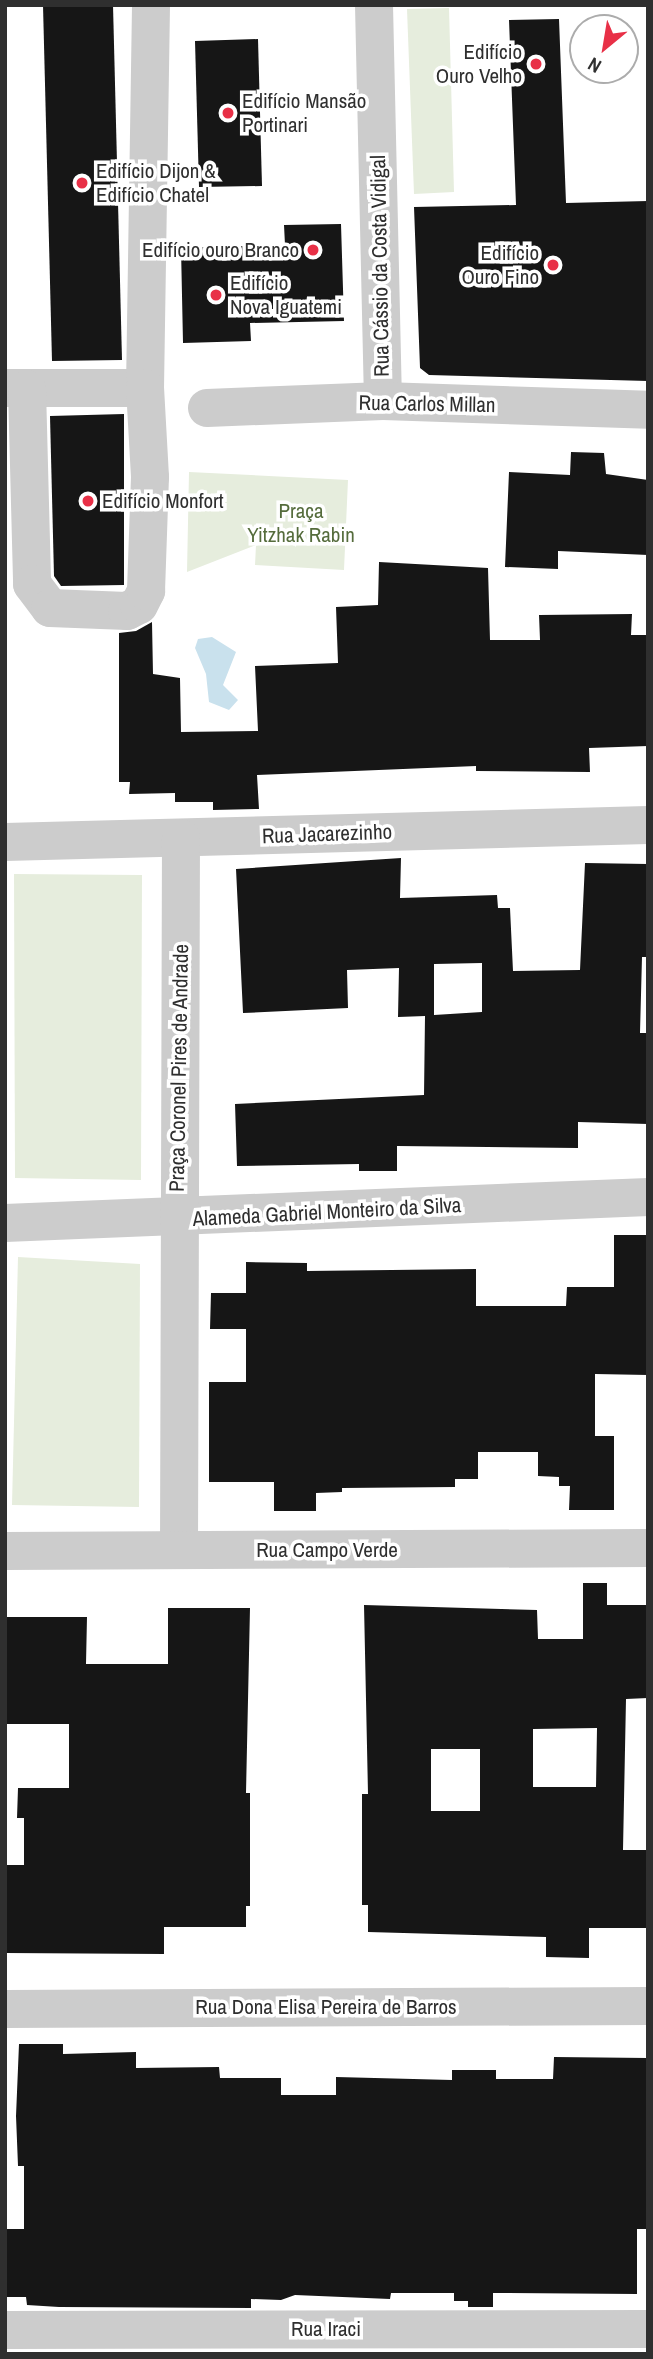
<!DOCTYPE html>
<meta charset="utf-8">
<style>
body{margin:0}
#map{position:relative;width:653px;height:2359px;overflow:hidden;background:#fff;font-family:"Archivo Narrow",sans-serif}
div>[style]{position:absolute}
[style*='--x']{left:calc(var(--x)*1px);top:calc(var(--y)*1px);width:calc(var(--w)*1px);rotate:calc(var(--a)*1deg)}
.green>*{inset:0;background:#e6eddd}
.water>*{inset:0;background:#c9e1ed}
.building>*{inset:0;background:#161616}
.minor>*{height:38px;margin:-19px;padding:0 19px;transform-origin:19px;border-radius:19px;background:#ccc}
.dots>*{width:19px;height:19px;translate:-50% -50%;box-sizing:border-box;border:4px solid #fff;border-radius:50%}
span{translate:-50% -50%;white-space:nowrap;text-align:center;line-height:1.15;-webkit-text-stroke:7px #fff;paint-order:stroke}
.poi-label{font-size:21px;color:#2f2f2f}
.right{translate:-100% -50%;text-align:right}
.left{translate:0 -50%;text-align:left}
.street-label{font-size:21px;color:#2f2f2f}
.park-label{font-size:21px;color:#556c3c}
.frame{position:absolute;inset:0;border:7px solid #2f2f2f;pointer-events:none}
.north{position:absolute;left:569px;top:14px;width:70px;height:70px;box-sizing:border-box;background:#fff;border:2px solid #acacac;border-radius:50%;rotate:210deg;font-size:19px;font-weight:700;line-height:28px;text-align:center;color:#2f2f2f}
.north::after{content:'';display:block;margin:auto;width:24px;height:32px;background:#e83047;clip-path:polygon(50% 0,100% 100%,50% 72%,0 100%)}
</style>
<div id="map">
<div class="green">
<div style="clip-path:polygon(449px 8px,454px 192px,414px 194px,407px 9px)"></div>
<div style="clip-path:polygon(189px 472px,348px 480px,344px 570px,255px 565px,256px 545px,187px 572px)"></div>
<div style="clip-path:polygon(14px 874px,142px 875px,141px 1180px,15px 1178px)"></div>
<div style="clip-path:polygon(18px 1257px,140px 1264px,139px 1507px,12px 1505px)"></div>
</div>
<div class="water">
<div style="clip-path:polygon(212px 637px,236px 652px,223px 685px,238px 700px,229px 710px,209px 702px,206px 674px,195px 648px,198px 639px)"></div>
</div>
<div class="building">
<div style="clip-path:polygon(43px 5px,113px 5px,122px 360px,52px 361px)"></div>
<div style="clip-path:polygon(559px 19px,566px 203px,648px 201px,648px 381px,429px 375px,420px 368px,414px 207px,516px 205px,509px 20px)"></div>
<div style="clip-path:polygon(258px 39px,262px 186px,199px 187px,195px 41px)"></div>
<div style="clip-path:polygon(341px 224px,344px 321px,250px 323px,251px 341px,183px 343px,181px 248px,285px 245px,284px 225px)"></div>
<div style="clip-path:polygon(124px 414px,124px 585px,61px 586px,54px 576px,50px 416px)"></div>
<div style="clip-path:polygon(571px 452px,604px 453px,606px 474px,648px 480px,648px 555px,558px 551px,558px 569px,505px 567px,509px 472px,570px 475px)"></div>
<div style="clip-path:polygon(379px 562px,488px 568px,490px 640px,540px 640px,539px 615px,632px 614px,631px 635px,648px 635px,648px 746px,589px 748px,590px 772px,476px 771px,476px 766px,257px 775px,259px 809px,213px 810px,213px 802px,175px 802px,175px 793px,129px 794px,130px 782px,119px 782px,119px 633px,136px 631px,152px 622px,153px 674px,180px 678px,181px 732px,258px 731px,255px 666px,338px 663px,336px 607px,378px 605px)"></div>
<div style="clip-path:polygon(evenodd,401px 858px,400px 898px,497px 895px,498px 908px,510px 908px,513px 971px,580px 970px,585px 863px,648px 864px,648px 957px,642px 957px,640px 1033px,648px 1033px,648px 1124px,578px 1122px,578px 1148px,397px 1146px,397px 1171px,359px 1171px,359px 1164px,237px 1166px,235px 1104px,424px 1095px,425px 1016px,398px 1017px,399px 968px,347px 970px,348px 1008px,243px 1013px,236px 869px,401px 858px,482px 963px,482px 1012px,434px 1015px,434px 964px,482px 963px)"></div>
<div style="clip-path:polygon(614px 1235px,648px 1235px,648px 1375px,595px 1374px,595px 1436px,614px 1436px,614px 1510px,569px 1510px,570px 1486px,559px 1486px,559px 1477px,538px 1476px,538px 1452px,478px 1452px,478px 1479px,455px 1479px,455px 1487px,342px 1488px,342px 1492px,316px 1493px,316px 1511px,274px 1511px,274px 1482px,209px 1482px,209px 1382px,246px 1382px,246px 1329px,210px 1329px,211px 1293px,246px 1293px,246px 1262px,307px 1263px,307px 1271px,476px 1269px,476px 1306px,566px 1306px,567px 1287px,614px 1287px)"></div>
<div style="clip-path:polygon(evenodd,583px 1583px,607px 1583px,607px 1605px,648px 1605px,648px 1698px,626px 1699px,623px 1850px,648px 1850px,648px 1928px,589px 1928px,589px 1958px,546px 1957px,546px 1937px,368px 1932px,368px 1905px,362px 1905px,362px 1794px,368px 1794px,364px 1605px,537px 1610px,538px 1639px,583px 1639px,583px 1583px,597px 1728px,596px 1787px,533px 1787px,533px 1729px,597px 1728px,583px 1583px,431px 1749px,480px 1749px,480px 1811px,431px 1811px,431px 1749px)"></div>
<div style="clip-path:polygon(168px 1608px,250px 1608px,246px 1793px,250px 1793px,250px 1906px,246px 1906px,246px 1927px,164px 1927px,164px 1954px,5px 1953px,5px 1865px,24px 1865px,24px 1818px,17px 1818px,18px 1788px,69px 1788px,69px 1724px,5px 1724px,5px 1617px,87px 1617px,86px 1664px,168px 1664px)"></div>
<div style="clip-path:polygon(19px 2044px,63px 2044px,63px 2054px,136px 2052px,136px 2068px,219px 2067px,220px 2078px,281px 2078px,281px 2095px,336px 2095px,336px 2077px,452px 2080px,452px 2070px,496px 2070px,496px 2079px,553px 2079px,554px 2057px,648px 2058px,648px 2229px,637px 2229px,637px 2294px,493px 2293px,493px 2307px,468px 2307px,468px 2301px,454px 2301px,454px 2293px,391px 2293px,390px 2299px,295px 2295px,281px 2300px,251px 2299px,251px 2308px,59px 2307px,27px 2305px,26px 2297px,5px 2297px,5px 2229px,24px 2229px,24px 2166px,18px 2166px,16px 2116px)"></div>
</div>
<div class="minor">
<div style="--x:374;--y:5;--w:396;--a:88.7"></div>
<div style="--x:5;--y:388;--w:140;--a:0"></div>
<div style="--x:145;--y:388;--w:383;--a:-89.1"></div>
<div style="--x:27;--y:389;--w:195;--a:88.5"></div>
<div style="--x:32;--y:584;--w:30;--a:53"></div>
<div style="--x:50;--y:608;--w:77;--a:2.2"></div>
<div style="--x:127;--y:611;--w:13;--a:-27"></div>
<div style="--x:139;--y:605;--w:16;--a:-63"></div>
<div style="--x:146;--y:591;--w:114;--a:-88"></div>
<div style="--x:150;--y:477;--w:89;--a:-93.2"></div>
<div style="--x:207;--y:408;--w:176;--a:-2.3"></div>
<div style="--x:383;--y:401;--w:265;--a:1.9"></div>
<div style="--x:5;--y:842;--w:643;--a:-1.51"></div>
<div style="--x:5;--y:1223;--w:644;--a:-2.32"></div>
<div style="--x:179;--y:1550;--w:712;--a:-89.84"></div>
<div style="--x:5;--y:1551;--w:643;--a:-0.27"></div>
<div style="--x:5;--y:2009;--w:643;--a:-0.27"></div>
<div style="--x:5;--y:2330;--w:643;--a:-0.09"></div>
</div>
<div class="dots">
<div style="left:536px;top:64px;background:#e83047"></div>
<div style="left:228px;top:113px;background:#e83047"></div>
<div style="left:82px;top:183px;background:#e83047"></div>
<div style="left:313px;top:250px;background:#e83047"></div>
<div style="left:553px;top:265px;background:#e83047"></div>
<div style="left:216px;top:295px;background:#e83047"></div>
<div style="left:88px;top:501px;background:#e83047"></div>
</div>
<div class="poi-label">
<span class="right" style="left:522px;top:64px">Edifício<br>Ouro Velho</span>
<span class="left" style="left:242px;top:113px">Edifício Mansão<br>Portinari</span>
<span class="left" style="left:96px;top:183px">Edifício Dijon &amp;<br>Edifício Chatel</span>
<span class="right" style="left:299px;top:250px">Edifício ouro Branco</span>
<span class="right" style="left:539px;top:265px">Edifício<br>Ouro Fino</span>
<span class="left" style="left:230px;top:295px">Edifício<br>Nova Iguatemi</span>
<span class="left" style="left:102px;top:501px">Edifício Monfort</span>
</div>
<div class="street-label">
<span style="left:380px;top:266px;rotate:-91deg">Rua Cássio da Costa Vidigal</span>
<span style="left:427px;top:404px;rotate:1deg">Rua Carlos Millan</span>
<span style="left:327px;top:834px;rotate:-2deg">Rua Jacarezinho</span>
<span style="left:179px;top:1068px;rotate:-89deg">Praça Coronel Pires de Andrade</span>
<span style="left:327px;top:1212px;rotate:-3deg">Alameda Gabriel Monteiro da Silva</span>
<span style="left:327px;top:1550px">Rua Campo Verde</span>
<span style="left:326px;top:2007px">Rua Dona Elisa Pereira de Barros</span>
<span style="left:326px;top:2329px">Rua Iraci</span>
</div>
<div class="park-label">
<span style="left:301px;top:523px">Praça<br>Yitzhak Rabin</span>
</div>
<div class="frame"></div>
<div class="north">N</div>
</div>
